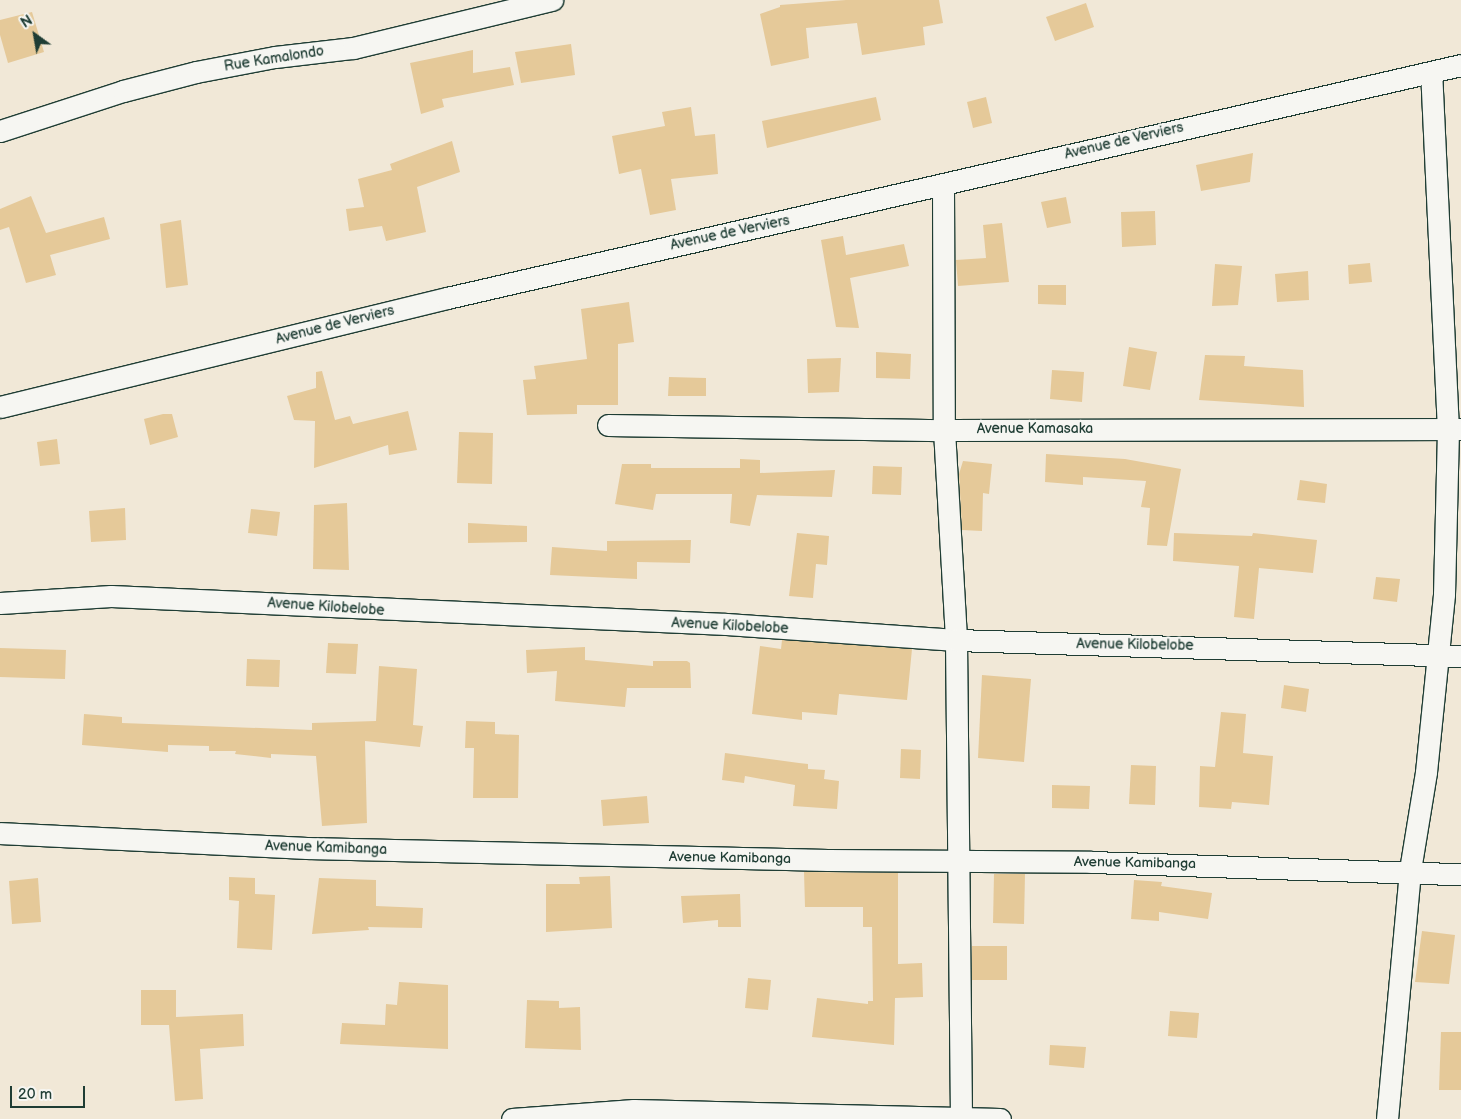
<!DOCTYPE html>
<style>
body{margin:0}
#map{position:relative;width:1461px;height:1119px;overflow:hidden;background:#f1e8d7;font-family:"Balsamiq Sans",sans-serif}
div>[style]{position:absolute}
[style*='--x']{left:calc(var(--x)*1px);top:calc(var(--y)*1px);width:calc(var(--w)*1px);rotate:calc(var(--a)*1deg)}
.building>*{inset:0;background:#e5c999}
.roads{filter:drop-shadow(1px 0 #1f3d34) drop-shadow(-1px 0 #1f3d34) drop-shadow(0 1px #1f3d34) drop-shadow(0 -1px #1f3d34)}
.minor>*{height:21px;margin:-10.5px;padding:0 10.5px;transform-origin:10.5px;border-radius:10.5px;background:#f6f6f2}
span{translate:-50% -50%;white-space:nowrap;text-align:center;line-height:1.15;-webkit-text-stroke:4.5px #f6f6f2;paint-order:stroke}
.street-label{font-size:14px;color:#1f3d34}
.north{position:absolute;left:10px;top:10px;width:50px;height:50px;-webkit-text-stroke:4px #f6f6f2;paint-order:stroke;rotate:328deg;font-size:14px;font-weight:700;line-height:20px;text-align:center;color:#1f3d34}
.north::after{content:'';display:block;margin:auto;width:18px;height:22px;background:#1f3d34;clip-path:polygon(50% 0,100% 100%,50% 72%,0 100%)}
.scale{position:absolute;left:10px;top:1086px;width:75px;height:22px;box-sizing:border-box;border:2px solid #1f3d34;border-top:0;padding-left:6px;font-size:15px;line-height:18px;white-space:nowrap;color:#1f3d34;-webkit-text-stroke:4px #f6f6f2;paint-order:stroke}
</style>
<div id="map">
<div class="building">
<div style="clip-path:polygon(846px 0,939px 0,943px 23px,923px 27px,925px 45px,862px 55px,857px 23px,806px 28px,809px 58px,771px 66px,760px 14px,780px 7px,780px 5px)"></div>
<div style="clip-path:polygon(1086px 3px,1094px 27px,1055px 41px,1046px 17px)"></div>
<div style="clip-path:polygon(32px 12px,44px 52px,8px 63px,0 35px,0 20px)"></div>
<div style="clip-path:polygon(571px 44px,575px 75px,521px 83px,515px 52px)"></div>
<div style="clip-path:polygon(473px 50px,473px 73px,510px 67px,514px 85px,442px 99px,444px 107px,421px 114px,410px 63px)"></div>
<div style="clip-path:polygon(876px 97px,881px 120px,767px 148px,762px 121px)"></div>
<div style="clip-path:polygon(986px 97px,992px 123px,973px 128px,967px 102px)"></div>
<div style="clip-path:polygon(691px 107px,695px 136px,715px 134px,718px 174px,671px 179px,676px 210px,650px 215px,641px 169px,619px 174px,612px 136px,665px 126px,662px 112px)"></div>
<div style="clip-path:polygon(452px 141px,460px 172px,417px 187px,426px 232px,386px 241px,382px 226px,349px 231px,346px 209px,364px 207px,358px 179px,392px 170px,390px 164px)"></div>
<div style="clip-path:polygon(1253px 153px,1250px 182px,1201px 191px,1196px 165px)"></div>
<div style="clip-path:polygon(31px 196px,46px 233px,104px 217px,110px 239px,50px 255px,56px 275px,26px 283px,9px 227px,0 230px,0 209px)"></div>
<div style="clip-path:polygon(1066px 197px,1071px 223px,1047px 228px,1041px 202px)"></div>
<div style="clip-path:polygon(1155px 211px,1156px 245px,1122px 247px,1121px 212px)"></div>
<div style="clip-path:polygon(181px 220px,188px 285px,166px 288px,160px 224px)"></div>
<div style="clip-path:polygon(1002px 223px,1009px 282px,958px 286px,956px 260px,986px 258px,983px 225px)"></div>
<div style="clip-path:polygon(843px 236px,846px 255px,904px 244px,909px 266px,850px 278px,859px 328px,836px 327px,821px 240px)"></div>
<div style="clip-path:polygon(1370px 263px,1372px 282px,1349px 284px,1348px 265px)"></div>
<div style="clip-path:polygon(1215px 264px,1242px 266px,1238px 305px,1212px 306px)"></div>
<div style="clip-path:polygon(1308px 271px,1309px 300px,1277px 302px,1275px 274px)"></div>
<div style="clip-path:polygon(1038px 285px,1066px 285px,1066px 305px,1038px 304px)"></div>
<div style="clip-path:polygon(629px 302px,634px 342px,618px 344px,618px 405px,577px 405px,577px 414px,527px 415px,523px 380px,536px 379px,534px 366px,587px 359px,581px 309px)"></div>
<div style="clip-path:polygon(1129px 347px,1157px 352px,1150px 390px,1123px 386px)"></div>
<div style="clip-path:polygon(876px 352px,911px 354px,910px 379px,876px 378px)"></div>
<div style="clip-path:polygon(1205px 355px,1245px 356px,1244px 366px,1303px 370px,1304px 407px,1199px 400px)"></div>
<div style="clip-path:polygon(841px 358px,839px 392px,808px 393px,807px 359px)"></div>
<div style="clip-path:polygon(1052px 370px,1084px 372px,1082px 402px,1050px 399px)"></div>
<div style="clip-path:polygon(322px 371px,335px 420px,350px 416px,353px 424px,408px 411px,417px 450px,389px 455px,388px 445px,314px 468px,315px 421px,294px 420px,287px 396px,316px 388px,316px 372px)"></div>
<div style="clip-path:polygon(669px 377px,706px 378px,706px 396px,668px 396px)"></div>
<div style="clip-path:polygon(163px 414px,172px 414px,178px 437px,150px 445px,144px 419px)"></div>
<div style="clip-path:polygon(459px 432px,493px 433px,492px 484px,457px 483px)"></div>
<div style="clip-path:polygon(57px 439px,60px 464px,40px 466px,37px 442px)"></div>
<div style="clip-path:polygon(1046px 454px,1125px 459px,1181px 469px,1167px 546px,1147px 545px,1150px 508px,1141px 507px,1146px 481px,1083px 477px,1083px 485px,1045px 482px)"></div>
<div style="clip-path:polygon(740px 459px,760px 460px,760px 473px,835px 470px,832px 497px,757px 495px,750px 526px,730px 523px,732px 494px,656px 494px,653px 510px,615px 504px,622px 464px,651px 464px,651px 468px,740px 468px)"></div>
<div style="clip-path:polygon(963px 461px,992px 464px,989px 494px,983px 493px,982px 531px,962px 530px,959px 474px)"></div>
<div style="clip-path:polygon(873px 466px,902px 467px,901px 495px,872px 494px)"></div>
<div style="clip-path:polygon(1300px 480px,1327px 484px,1325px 503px,1297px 500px)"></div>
<div style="clip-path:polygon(347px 503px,349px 570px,313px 569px,314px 505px)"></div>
<div style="clip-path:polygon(125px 508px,126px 540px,91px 542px,89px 511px)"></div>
<div style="clip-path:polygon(251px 509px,280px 512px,277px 536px,248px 533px)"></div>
<div style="clip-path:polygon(468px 523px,527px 526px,527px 542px,468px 543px)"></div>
<div style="clip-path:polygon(797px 533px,829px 536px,827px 565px,816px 564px,813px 598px,789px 596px)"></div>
<div style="clip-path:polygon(1174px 533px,1252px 536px,1253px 533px,1317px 540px,1313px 573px,1259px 568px,1254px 619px,1234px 617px,1239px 566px,1173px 561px)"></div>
<div style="clip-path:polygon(691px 540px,690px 563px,637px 562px,637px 579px,550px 575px,552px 547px,607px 551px,607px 541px)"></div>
<div style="clip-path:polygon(1376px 577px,1400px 579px,1397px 602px,1373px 599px)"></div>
<div style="clip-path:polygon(782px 640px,912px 649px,907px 700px,839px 694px,837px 715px,802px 712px,802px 720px,752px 714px,760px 646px,781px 649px)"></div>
<div style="clip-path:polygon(328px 643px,358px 644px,356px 674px,326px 673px)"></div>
<div style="clip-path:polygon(585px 647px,585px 660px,653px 666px,653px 661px,687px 661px,690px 663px,691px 688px,627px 688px,625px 707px,555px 701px,557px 671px,527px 673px,526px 650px)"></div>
<div style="clip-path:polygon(0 648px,66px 650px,65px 679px,0 677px)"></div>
<div style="clip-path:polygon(247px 659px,280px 660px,279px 687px,246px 686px)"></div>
<div style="clip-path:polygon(379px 666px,417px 669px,413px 725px,423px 726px,420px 747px,365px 741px,367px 823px,322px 826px,316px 756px,271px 754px,271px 758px,235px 754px,236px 751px,209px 751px,209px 746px,168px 745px,168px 752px,82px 745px,84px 714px,122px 717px,122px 723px,312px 730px,312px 723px,376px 721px)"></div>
<div style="clip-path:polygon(982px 675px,1031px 679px,1024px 762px,978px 758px)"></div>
<div style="clip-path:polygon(1284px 685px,1309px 689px,1306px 712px,1281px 708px)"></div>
<div style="clip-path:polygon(1221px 712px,1246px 714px,1243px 753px,1273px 756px,1269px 805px,1232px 802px,1231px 809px,1199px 807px,1200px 766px,1215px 767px)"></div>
<div style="clip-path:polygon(466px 721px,495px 722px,495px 734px,519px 735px,518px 798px,473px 798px,474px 748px,465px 748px)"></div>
<div style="clip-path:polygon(901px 749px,921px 750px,920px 779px,900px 778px)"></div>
<div style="clip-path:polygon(725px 753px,799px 763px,808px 764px,808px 769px,825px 770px,824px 779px,839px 781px,837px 809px,793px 806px,795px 785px,745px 776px,744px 783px,722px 780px)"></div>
<div style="clip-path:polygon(1131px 765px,1156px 766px,1155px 805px,1129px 804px)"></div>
<div style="clip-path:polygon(1052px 785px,1090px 786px,1089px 809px,1052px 808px)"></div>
<div style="clip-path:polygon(647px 796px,649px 823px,603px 826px,601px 800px)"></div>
<div style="clip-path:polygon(804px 872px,898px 873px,898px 964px,922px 963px,923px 997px,895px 998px,894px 1045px,812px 1037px,817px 998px,868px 1004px,868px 1001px,873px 1001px,872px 927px,863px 927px,863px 907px,805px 907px)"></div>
<div style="clip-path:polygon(994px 874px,1025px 874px,1024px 924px,993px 923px)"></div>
<div style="clip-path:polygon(610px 876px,612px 928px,546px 932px,546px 884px,580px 884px,579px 877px)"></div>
<div style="clip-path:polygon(229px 877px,255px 878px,255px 894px,275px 895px,272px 950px,237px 948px,239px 901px,229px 900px)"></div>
<div style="clip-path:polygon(38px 878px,41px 922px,12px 924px,9px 881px)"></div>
<div style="clip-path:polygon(319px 878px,376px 880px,376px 906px,423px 908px,422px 928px,368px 927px,369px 930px,312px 934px)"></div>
<div style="clip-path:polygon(1134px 880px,1162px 882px,1161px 886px,1212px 893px,1208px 919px,1159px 912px,1159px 921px,1131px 919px)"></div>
<div style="clip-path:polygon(740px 894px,741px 927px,718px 927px,718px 920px,683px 923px,681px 896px)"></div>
<div style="clip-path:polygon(1422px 931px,1455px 935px,1449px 984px,1415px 982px)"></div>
<div style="clip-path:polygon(972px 946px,1007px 946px,1007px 980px,972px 980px)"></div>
<div style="clip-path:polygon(748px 978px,771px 980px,768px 1010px,745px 1008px)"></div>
<div style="clip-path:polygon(399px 982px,448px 985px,448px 1049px,340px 1044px,342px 1023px,385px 1025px,386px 1004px,397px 1005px)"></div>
<div style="clip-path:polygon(141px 990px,176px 990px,176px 1017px,243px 1014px,244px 1046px,200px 1049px,203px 1099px,175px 1101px,169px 1025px,141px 1025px)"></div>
<div style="clip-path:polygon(527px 1000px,559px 1001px,559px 1008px,580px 1007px,581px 1050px,525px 1048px)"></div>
<div style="clip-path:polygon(1170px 1011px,1199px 1013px,1197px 1038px,1168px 1036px)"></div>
<div style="clip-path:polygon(1441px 1032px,1461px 1032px,1461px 1090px,1439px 1090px)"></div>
<div style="clip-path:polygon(1050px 1045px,1086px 1047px,1084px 1068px,1049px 1065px)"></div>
</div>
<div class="roads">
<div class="minor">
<div style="--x:0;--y:131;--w:129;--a:-18"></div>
<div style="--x:123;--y:91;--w:75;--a:-14.6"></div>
<div style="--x:196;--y:72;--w:80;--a:-10.8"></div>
<div style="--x:275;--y:57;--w:79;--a:-6.6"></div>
<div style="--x:353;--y:48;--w:205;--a:-13.6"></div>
<div style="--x:943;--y:186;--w:244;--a:89.8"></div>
<div style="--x:944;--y:430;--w:210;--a:86.7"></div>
<div style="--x:956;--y:640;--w:479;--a:89.4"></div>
<div style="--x:0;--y:407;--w:460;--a:-13.7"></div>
<div style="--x:447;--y:298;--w:1040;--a:-12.94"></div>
<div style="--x:608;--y:425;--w:336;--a:0.9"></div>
<div style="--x:944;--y:430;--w:517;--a:-0.11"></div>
<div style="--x:0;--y:603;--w:111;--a:-3.6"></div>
<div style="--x:111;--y:596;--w:616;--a:2.61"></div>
<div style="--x:726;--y:624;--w:231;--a:4"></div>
<div style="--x:956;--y:640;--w:505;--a:1.81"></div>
<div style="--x:0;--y:833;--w:307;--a:2.8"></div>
<div style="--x:307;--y:848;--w:521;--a:1.32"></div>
<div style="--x:828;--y:860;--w:263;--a:0.4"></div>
<div style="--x:1091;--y:862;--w:370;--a:1.9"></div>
<div style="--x:512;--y:1119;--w:122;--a:-4.2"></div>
<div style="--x:634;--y:1110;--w:366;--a:1.4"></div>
<div style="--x:1387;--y:1119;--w:250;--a:-84.7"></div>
<div style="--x:1410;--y:870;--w:99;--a:-80.7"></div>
<div style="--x:1426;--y:772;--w:179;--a:-84.2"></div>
<div style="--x:1444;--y:594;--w:164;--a:-88.6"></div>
<div style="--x:1448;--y:430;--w:357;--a:-92.7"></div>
</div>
</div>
<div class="street-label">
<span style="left:274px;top:59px;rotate:-9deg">Rue Kamalondo</span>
<span style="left:1124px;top:141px;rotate:-13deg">Avenue de Verviers</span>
<span style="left:730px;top:233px;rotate:-12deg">Avenue de Verviers</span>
<span style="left:335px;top:325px;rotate:-14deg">Avenue de Verviers</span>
<span style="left:1035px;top:429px">Avenue Kamasaka</span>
<span style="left:326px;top:607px;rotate:4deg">Avenue Kilobelobe</span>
<span style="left:730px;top:626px;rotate:3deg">Avenue Kilobelobe</span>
<span style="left:1135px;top:645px;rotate:1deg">Avenue Kilobelobe</span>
<span style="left:326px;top:848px;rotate:2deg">Avenue Kamibanga</span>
<span style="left:730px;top:858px;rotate:1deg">Avenue Kamibanga</span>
<span style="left:1135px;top:863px;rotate:1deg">Avenue Kamibanga</span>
</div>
<div class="north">N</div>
<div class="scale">20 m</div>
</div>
